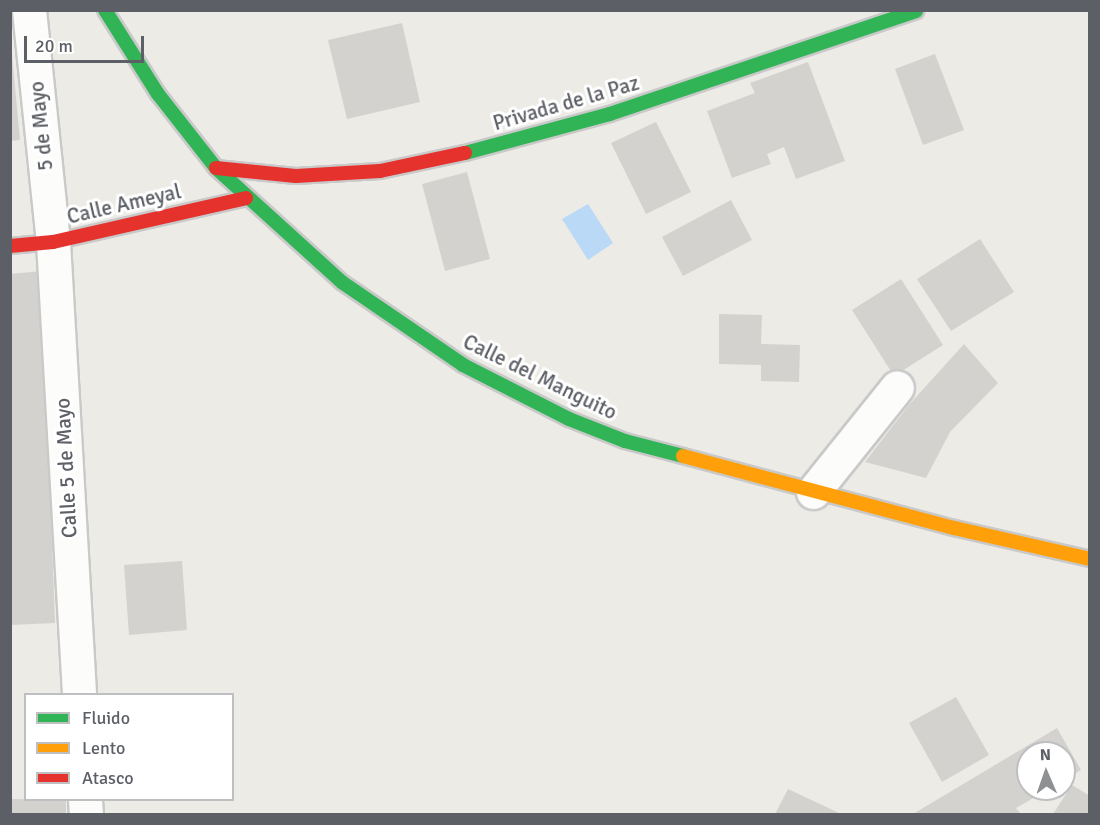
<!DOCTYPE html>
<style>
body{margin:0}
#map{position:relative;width:1100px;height:825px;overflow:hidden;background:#ecebe6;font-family:Signika,sans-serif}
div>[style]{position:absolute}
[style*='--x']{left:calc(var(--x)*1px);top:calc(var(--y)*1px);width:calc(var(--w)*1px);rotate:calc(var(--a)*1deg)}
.water>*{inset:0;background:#bad9f7}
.building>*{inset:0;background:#d3d2cf}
.roads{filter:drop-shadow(2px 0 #c9c9c9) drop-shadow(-2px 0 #c9c9c9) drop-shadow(0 2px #c9c9c9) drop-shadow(0 -2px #c9c9c9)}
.street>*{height:33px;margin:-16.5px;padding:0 16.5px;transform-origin:16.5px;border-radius:16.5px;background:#fcfcfb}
.fast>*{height:14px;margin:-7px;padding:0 7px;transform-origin:7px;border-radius:7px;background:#30b455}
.slow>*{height:14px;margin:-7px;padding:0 7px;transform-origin:7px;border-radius:7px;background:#ff9f0a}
.jam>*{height:14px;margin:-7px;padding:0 7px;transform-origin:7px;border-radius:7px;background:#e5322d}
span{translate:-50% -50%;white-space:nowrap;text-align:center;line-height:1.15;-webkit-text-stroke:6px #fff;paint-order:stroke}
.street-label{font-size:21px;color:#5c5f65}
.frame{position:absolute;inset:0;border:12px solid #5c5f65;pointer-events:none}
.legend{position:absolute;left:24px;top:693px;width:210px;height:108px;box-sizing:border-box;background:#fff;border:2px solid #bebfc1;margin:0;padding:8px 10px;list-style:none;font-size:18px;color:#5c5f65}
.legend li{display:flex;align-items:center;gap:12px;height:30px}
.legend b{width:30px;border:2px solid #bebfc1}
.north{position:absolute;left:1016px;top:741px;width:60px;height:60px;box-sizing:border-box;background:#fff;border:2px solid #bebfc1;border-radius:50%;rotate:358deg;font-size:16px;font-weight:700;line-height:24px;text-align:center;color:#5c5f65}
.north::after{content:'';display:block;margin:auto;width:21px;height:27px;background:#8e9092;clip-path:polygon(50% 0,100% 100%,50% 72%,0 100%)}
.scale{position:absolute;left:24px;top:36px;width:120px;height:27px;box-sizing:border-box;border:3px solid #5c5f65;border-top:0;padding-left:8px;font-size:18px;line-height:21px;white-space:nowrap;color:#5c5f65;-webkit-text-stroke:4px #fff;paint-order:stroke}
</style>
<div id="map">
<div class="water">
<div style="clip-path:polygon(588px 204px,613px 243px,588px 260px,562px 219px)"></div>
</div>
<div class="building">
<div style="clip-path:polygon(402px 23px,420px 102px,347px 119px,328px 40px)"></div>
<div style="clip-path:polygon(10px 33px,20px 140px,10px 141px)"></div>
<div style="clip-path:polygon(935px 54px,964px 130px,923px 145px,895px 69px)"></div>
<div style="clip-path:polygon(808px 62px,845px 161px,796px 179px,784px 147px,767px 154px,771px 164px,732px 178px,707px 111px,755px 93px,750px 83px)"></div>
<div style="clip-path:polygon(656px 122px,691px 192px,646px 214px,611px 143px)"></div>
<div style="clip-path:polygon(467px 172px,490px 259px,445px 271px,422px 184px)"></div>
<div style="clip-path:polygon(731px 200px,752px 240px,683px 276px,662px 237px)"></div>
<div style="clip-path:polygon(980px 239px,1014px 292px,951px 331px,917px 279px)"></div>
<div style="clip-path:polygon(42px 271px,55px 623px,10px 625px,10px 274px)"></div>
<div style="clip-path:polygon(901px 279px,943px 345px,894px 376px,852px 310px)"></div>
<div style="clip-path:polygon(719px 314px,762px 315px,761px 344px,800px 345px,799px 382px,761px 381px,761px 365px,719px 364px)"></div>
<div style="clip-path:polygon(964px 344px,998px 383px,950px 432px,926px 478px,865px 462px,908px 406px)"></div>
<div style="clip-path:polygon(182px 561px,187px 630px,129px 635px,124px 565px)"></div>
<div style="clip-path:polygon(956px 697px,989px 755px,942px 782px,909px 723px)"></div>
<div style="clip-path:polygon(1057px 728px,1081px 770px,1064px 780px,1064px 753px,1028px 753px,1028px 789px,1049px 789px,1016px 808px,1021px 814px,913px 814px)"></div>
<div style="clip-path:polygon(1072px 785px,1090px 796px,1090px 814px,1053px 814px)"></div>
<div style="clip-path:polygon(788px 789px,841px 814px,775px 814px)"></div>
<div style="clip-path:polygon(10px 799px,66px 800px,66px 814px,10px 814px)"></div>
</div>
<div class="roads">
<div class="street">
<div style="--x:29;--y:10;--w:233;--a:84.1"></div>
<div style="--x:53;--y:242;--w:453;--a:86.7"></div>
<div style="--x:813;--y:492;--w:134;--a:-51.3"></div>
<div style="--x:85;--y:800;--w:14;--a:86"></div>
</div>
<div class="fast">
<div style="--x:105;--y:10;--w:99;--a:57.8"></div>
<div style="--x:158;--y:94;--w:94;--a:51.9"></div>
<div style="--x:216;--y:168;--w:171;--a:42.2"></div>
<div style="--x:343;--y:283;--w:145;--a:34.3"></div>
<div style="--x:463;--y:365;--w:119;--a:27"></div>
<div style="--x:569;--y:419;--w:60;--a:21.4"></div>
<div style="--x:625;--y:441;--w:60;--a:14.5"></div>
<div style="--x:465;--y:153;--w:150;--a:-15.1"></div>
<div style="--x:610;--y:114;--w:323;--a:-18.6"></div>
</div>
<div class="slow">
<div style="--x:683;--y:456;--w:280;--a:14.9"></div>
<div style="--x:954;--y:528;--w:139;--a:12.8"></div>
</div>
<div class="jam">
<div style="--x:216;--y:168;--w:80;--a:5.7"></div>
<div style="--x:296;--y:176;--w:84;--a:-3.4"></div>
<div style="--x:380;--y:171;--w:87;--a:-12"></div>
<div style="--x:10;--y:246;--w:43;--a:-5.3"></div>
<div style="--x:53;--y:242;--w:198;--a:-12.8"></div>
</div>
</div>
<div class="street-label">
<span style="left:566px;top:103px;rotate:-16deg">Privada de la Paz</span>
<span style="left:41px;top:126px;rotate:-96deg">5 de Mayo</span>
<span style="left:124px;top:204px;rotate:-13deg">Calle Ameyal</span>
<span style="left:540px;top:377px;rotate:26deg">Calle del Manguito</span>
<span style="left:66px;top:468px;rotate:-93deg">Calle 5 de Mayo</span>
</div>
<div class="frame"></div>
<ul class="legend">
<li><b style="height:8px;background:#30b455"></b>Fluido</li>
<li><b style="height:8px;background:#ff9f0a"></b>Lento</li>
<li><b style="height:8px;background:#e5322d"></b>Atasco</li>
</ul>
<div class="north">N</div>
<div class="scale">20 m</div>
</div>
